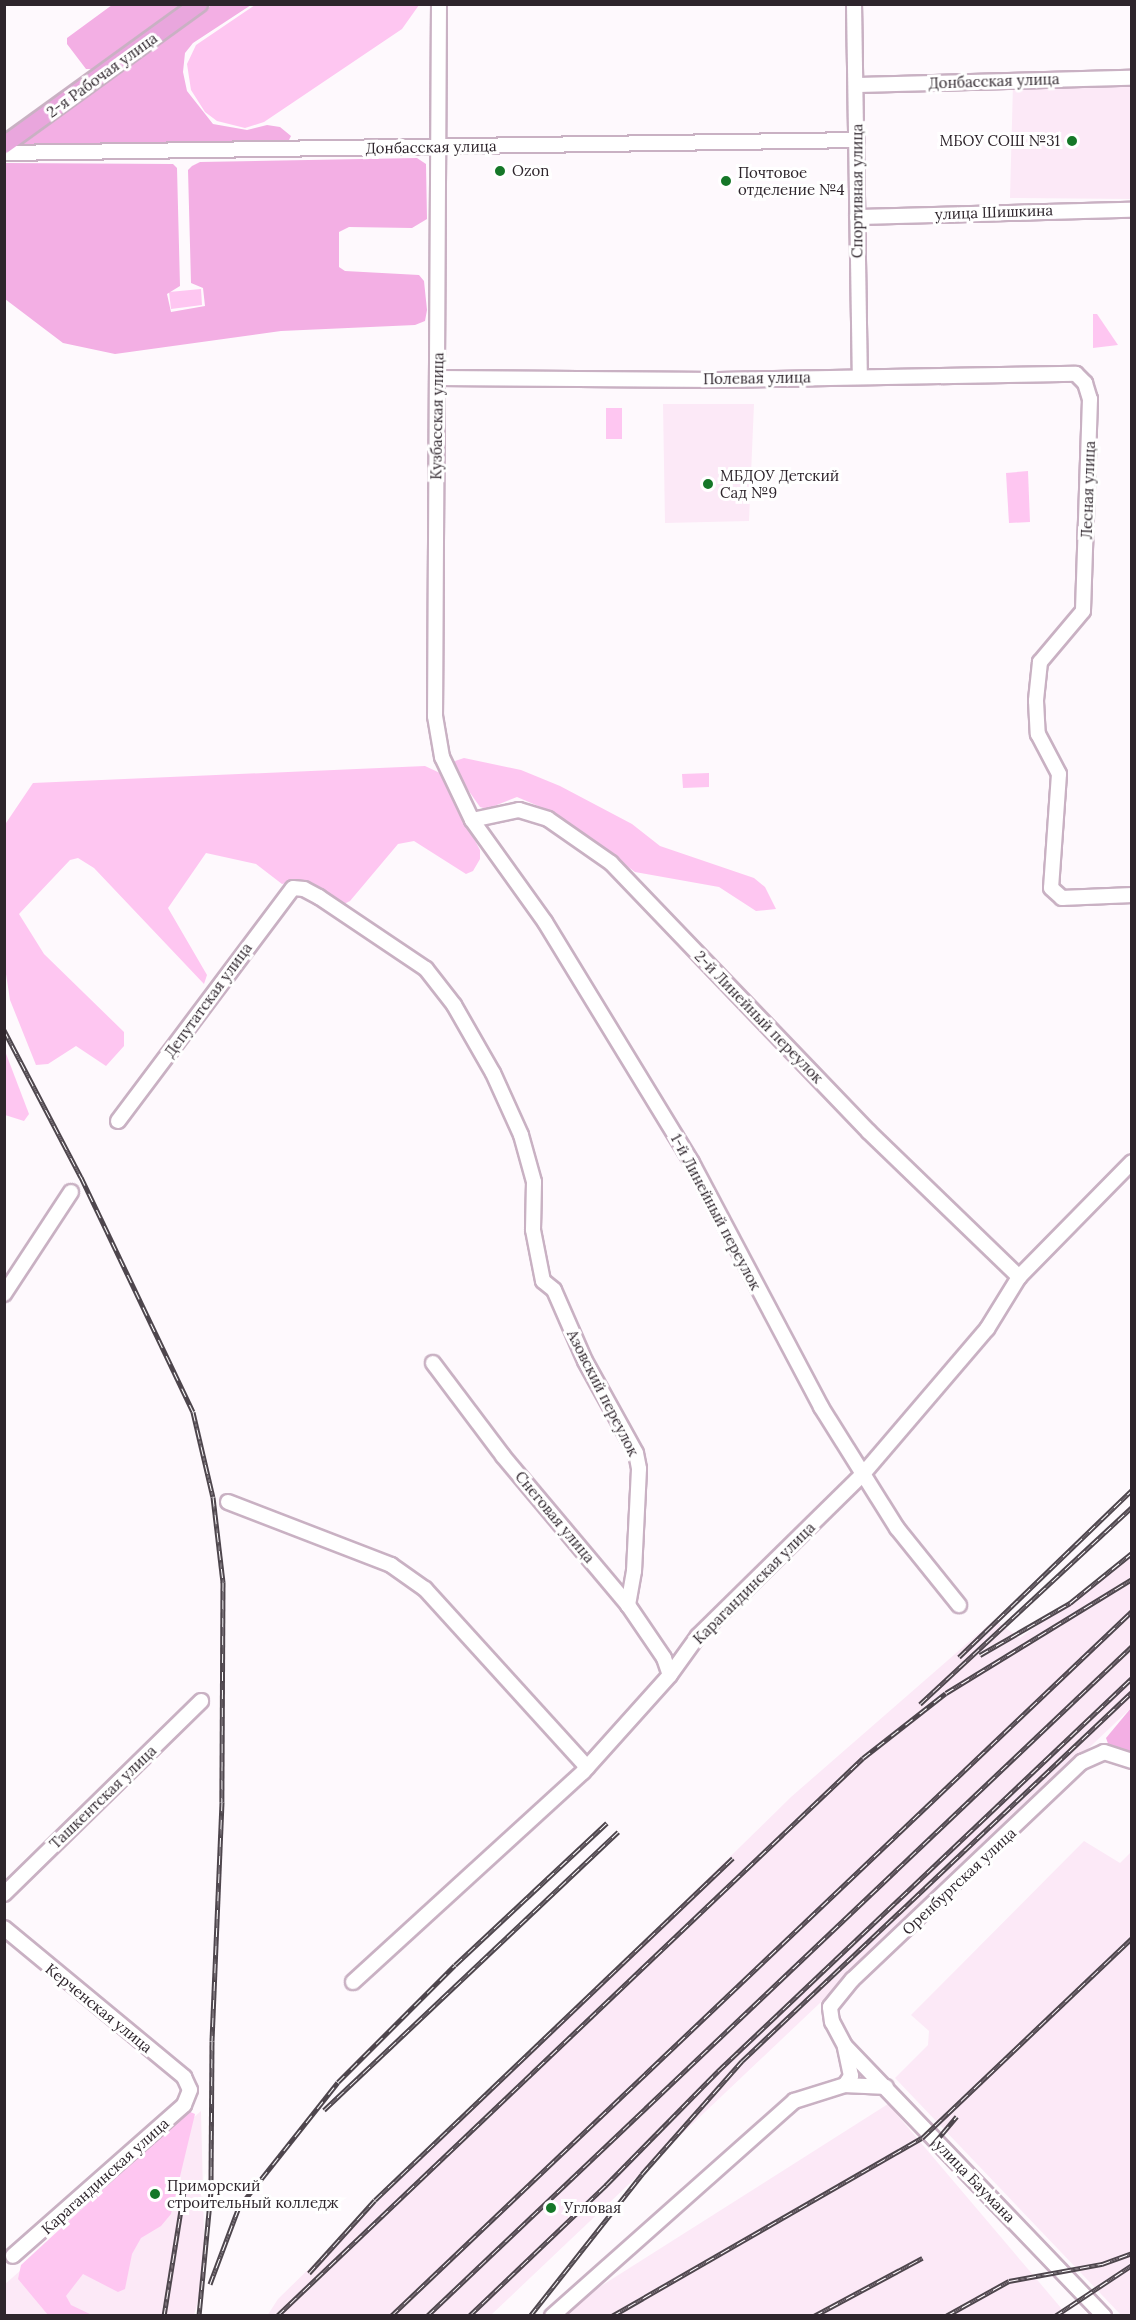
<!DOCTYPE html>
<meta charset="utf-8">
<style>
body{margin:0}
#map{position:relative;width:1136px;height:2320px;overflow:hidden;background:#fef9fd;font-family:Lora,serif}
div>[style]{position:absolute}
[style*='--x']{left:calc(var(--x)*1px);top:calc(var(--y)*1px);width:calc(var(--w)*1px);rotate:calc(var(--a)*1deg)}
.built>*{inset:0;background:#fce9f7}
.green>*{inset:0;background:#fec6f1}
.forest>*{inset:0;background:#f3afe4}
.roads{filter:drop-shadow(2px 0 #c9b1c3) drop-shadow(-2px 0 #c9b1c3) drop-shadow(0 2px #c9b1c3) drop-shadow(0 -2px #c9b1c3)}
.minor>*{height:14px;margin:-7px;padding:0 7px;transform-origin:7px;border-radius:7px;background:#fff}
.major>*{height:16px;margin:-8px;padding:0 8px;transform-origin:8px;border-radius:8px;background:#e9a6dd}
.rail>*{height:5px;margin-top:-2.5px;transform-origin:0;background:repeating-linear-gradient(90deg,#fff 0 9px,#4e464d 0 18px);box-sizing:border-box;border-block:2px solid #4e464d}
.dots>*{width:16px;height:16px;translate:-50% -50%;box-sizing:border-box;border:3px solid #fff;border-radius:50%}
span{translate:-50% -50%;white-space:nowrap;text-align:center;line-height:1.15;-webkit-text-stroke:6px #fff;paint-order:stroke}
.street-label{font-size:15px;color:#2e252c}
.poi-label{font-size:15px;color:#2e252c}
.right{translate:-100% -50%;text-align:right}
.left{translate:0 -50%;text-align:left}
.frame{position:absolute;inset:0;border:6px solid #2e252c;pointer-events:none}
</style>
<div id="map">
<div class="built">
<div style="clip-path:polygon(1131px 83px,1131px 199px,1010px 198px,1013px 84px)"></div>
<div style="clip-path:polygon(663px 404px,754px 404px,749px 521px,665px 523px)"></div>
<div style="clip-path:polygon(1131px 1557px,1131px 1708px,491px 2315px,267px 2316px,278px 2299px,791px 1797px,994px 1620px,1020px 1638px)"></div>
<div style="clip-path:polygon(1084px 1841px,1120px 1863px,1131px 1852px,1131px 2315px,1121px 2315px,895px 2078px,928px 2045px,929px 2031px,911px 2015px)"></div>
<div style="clip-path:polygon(888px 2104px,1067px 2315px,568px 2315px,590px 2293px)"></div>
<div style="clip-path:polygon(201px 2111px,205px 2276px,194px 2315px,5px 2315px,4px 2285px)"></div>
</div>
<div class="green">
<div style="clip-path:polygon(255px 5px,255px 4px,419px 5px,402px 29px,264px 122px,245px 128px,217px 121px,205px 112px,191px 90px,187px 64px,196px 45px)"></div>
<div style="clip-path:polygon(201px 289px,202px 305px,171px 309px,169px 292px)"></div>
<div style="clip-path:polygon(1093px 314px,1097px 314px,1118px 345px,1093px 348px)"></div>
<div style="clip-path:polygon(606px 408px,622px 408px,622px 439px,606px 439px)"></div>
<div style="clip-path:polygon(1028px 471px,1030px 522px,1009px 523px,1006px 473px)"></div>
<div style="clip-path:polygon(464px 758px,521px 770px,560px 786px,632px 824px,660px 846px,754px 878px,765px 887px,776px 909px,756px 911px,719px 887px,635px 872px,557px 814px,517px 797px,487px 809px,480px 807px,452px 767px,455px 761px)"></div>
<div style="clip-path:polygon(425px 766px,440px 773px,480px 850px,480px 859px,473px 871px,466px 874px,414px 841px,398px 844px,350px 901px,342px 905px,299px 880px,282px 884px,256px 864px,206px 853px,168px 908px,207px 975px,204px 984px,94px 868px,78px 858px,70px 860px,19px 914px,44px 954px,124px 1032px,124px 1046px,106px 1066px,76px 1046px,48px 1064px,36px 1065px,10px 1000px,4px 961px,4px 826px,33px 783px)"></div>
<div style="clip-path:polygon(709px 773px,709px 787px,683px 788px,682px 774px)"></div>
<div style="clip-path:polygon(5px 1051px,29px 1114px,24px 1121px,5px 1115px)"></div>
<div style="clip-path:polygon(188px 2111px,195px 2114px,171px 2214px,161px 2226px,141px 2238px,132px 2254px,125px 2289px,118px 2292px,83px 2274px,66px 2296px,71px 2305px,92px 2315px,48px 2315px,18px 2279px,21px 2265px)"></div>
</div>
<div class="forest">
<div style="clip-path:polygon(213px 4px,251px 5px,193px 43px,185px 53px,183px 72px,187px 91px,213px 124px,247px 130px,267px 125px,280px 127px,291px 136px,287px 144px,20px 146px)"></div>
<div style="clip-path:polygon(112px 5px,112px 4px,184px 5px,94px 69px,86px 69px,67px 44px,67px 38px)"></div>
<div style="clip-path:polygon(417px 158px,426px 164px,427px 219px,412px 228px,349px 227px,339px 232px,339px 267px,345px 271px,419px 275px,424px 281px,427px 310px,425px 321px,415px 325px,281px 331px,115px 354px,63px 343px,5px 299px,5px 163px,173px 164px,177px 168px,180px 286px,167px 294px,171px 312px,205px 306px,203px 288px,191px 283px,188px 170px,192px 166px,200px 162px)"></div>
<div style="clip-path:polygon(1131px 1708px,1131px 1756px,1110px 1749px,1106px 1738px)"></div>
</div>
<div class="roads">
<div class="minor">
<div style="--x:439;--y:4;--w:712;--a:90.32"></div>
<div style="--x:435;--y:716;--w:42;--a:80.3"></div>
<div style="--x:442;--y:757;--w:70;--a:64.5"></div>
<div style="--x:472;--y:820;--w:125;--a:54.4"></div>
<div style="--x:545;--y:922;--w:282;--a:58.6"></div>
<div style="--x:692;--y:1163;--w:276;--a:62.1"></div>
<div style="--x:821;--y:1407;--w:143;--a:57.9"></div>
<div style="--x:897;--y:1528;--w:99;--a:51.2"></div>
<div style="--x:854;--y:4;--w:373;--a:89.1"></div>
<div style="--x:856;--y:85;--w:276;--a:-1.5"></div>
<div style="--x:4;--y:153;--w:853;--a:-0.87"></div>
<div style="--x:857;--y:217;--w:275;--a:-1.5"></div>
<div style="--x:438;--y:378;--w:280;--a:0.4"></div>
<div style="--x:718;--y:380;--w:358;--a:-1"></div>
<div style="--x:1076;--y:374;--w:13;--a:45"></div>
<div style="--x:1085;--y:383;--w:17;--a:73"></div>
<div style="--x:1090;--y:399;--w:212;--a:91.9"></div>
<div style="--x:1083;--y:611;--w:67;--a:130.1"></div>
<div style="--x:1040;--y:662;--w:39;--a:96"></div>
<div style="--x:1036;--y:701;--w:33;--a:87"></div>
<div style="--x:1038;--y:734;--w:45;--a:62.3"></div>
<div style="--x:1059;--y:774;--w:114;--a:94"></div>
<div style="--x:1051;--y:888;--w:15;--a:42"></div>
<div style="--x:1062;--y:898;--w:70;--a:-2.5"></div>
<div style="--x:472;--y:820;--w:48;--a:-12"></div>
<div style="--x:519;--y:810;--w:30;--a:17"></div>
<div style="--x:548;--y:819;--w:77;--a:34.9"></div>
<div style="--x:611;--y:863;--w:373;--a:46.2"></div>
<div style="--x:869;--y:1132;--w:209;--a:44"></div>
<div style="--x:118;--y:1121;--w:291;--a:-53.1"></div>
<div style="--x:293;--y:888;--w:11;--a:5"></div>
<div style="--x:304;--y:889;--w:17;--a:28"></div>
<div style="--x:319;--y:897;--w:129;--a:33.9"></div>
<div style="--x:426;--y:969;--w:46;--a:52.1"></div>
<div style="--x:454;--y:1005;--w:78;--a:60.2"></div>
<div style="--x:493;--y:1073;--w:68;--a:65.7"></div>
<div style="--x:521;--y:1135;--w:49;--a:74.5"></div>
<div style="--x:534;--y:1182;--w:48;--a:91.2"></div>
<div style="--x:533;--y:1230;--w:52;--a:78.9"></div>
<div style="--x:543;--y:1281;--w:14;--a:39"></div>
<div style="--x:554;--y:1290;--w:77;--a:66.4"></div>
<div style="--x:585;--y:1361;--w:105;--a:61"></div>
<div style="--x:636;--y:1453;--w:16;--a:79"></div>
<div style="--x:639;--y:1469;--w:102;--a:92.8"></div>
<div style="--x:634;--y:1571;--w:35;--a:100"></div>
<div style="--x:4;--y:1294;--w:122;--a:-56.7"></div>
<div style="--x:433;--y:1363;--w:116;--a:53"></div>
<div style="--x:503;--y:1456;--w:194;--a:50"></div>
<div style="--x:628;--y:1605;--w:64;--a:55.8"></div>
<div style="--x:664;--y:1658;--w:18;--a:71"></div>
<div style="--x:228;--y:1502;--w:175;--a:21.1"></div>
<div style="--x:391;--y:1565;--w:42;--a:35.2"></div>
<div style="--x:425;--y:1589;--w:241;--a:47.7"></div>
<div style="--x:4;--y:1894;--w:276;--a:-44.4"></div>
<div style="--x:4;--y:1928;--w:234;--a:39.6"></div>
<div style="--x:184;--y:2077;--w:14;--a:65"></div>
<div style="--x:190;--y:2090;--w:16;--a:112"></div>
<div style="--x:184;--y:2105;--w:228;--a:138.6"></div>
<div style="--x:353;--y:1982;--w:311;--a:-42.4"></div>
<div style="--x:583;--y:1772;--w:130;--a:-48.1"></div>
<div style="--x:670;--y:1675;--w:48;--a:-54.3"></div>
<div style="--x:698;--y:1636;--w:231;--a:-44.5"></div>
<div style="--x:863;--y:1474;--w:191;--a:-49.5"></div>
<div style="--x:987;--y:1329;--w:61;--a:-58.4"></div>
<div style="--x:1019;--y:1277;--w:161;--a:-45.5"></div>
<div style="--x:845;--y:2085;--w:41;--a:2.8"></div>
<div style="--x:552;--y:2316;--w:324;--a:-41.6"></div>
<div style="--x:794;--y:2101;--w:53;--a:-17.4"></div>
<div style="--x:845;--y:2085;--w:11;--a:-56"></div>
<div style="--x:851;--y:2076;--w:30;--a:-102"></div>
<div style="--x:1104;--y:2316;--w:374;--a:-133.8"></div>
<div style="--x:845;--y:2046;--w:27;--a:-118"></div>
<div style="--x:832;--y:2022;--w:15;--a:-98"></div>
<div style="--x:830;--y:2007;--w:35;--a:-51"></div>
<div style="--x:852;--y:1980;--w:317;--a:-43.5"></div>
<div style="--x:1082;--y:1762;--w:24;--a:-24"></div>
<div style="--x:1104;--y:1752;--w:29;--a:18"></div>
</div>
<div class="major">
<div style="--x:4;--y:145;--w:241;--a:-35.9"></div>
</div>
</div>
<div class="rail">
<div style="--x:4;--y:1030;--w:166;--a:62.4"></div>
<div style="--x:81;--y:1177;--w:260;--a:64.5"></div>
<div style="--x:193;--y:1412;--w:87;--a:76.8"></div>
<div style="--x:213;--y:1497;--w:86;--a:83.3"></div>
<div style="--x:223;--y:1582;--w:220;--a:90.3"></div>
<div style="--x:222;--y:1802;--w:239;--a:92.4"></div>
<div style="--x:212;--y:2041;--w:150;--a:90.4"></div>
<div style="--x:211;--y:2191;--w:126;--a:95.5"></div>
<div style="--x:980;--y:1655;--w:104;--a:-30"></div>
<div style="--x:1070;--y:1603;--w:80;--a:-38.9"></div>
<div style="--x:959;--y:1657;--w:240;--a:-44"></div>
<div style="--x:920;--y:1704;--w:289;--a:-42.9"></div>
<div style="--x:324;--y:2110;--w:405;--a:-43.4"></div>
<div style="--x:931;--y:2147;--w:40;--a:-50"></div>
<div style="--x:309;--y:2273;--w:98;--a:-47.9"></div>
<div style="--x:375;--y:2200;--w:495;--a:-43.7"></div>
<div style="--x:210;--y:2284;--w:82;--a:-69.4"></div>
<div style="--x:239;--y:2207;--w:159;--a:-51.6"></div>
<div style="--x:338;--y:2082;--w:165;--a:-45"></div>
<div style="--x:455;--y:1965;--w:208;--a:-43.1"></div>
<div style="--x:164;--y:2316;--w:127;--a:-80.9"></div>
<div style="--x:277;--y:2316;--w:809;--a:-43.6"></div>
<div style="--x:863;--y:1758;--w:105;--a:-38.1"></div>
<div style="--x:946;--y:1693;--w:218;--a:-31.5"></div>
<div style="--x:391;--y:2316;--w:1023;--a:-43.57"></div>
<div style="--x:427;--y:2316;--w:973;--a:-43.54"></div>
<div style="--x:469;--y:2316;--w:190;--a:-43.7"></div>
<div style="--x:606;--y:2185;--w:160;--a:-45.5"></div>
<div style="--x:718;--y:2071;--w:571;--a:-43.51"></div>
<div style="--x:530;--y:2316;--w:181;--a:-51.7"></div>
<div style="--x:642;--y:2174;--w:151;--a:-48.5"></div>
<div style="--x:742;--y:2061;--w:537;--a:-43.42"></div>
<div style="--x:612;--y:2316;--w:357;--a:-29.9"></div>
<div style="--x:922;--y:2138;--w:290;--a:-43.6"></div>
<div style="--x:814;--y:2316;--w:123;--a:-28.2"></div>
<div style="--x:946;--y:2316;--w:72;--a:-29.1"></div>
<div style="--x:1009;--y:2281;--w:95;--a:-10.4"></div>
<div style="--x:1102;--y:2264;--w:32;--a:-20"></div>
<div style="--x:1055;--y:2316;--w:92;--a:-33.5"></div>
</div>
<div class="dots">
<div style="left:1072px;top:141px;background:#157728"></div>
<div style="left:500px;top:171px;background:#157728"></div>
<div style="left:726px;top:181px;background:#157728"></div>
<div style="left:708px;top:484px;background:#157728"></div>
<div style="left:155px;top:2194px;background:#157728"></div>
<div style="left:551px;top:2208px;background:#157728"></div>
</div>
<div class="street-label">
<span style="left:102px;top:75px;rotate:-36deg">2-я Рабочая улица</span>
<span style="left:994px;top:81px;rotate:-2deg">Донбасская улица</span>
<span style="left:431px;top:147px;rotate:-1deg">Донбасская улица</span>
<span style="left:857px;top:191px;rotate:-90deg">Спортивная улица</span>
<span style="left:994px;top:212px;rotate:-2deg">улица Шишкина</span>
<span style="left:757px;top:378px;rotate:-1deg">Полевая улица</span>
<span style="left:437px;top:416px;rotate:-89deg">Кузбасская улица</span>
<span style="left:1088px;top:490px;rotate:-88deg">Лесная улица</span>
<span style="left:208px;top:1000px;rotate:-54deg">Депутатская улица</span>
<span style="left:759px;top:1017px;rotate:46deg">2-й Линейный переулок</span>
<span style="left:716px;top:1212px;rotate:62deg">1-й Линейный переулок</span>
<span style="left:603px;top:1393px;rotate:63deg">Азовский переулок</span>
<span style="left:555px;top:1517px;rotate:50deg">Снеговая улица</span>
<span style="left:754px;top:1583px;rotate:-45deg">Карагандинская улица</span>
<span style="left:103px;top:1797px;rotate:-44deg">Ташкентская улица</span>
<span style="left:959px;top:1881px;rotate:-43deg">Оренбургская улица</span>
<span style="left:99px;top:2008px;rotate:39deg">Керченская улица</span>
<span style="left:105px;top:2176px;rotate:-42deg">Карагандинская улица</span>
<span style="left:975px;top:2181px;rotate:46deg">улица Баумана</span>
</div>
<div class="poi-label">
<span class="right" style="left:1060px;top:141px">МБОУ СОШ №31</span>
<span class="left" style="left:512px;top:171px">Ozon</span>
<span class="left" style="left:738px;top:181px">Почтовое<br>отделение №4</span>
<span class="left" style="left:720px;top:484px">МБДОУ Детский<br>Сад №9</span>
<span class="left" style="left:167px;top:2194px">Приморский<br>строительный колледж</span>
<span class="left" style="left:564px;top:2208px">Угловая</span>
</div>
<div class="frame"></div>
</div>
